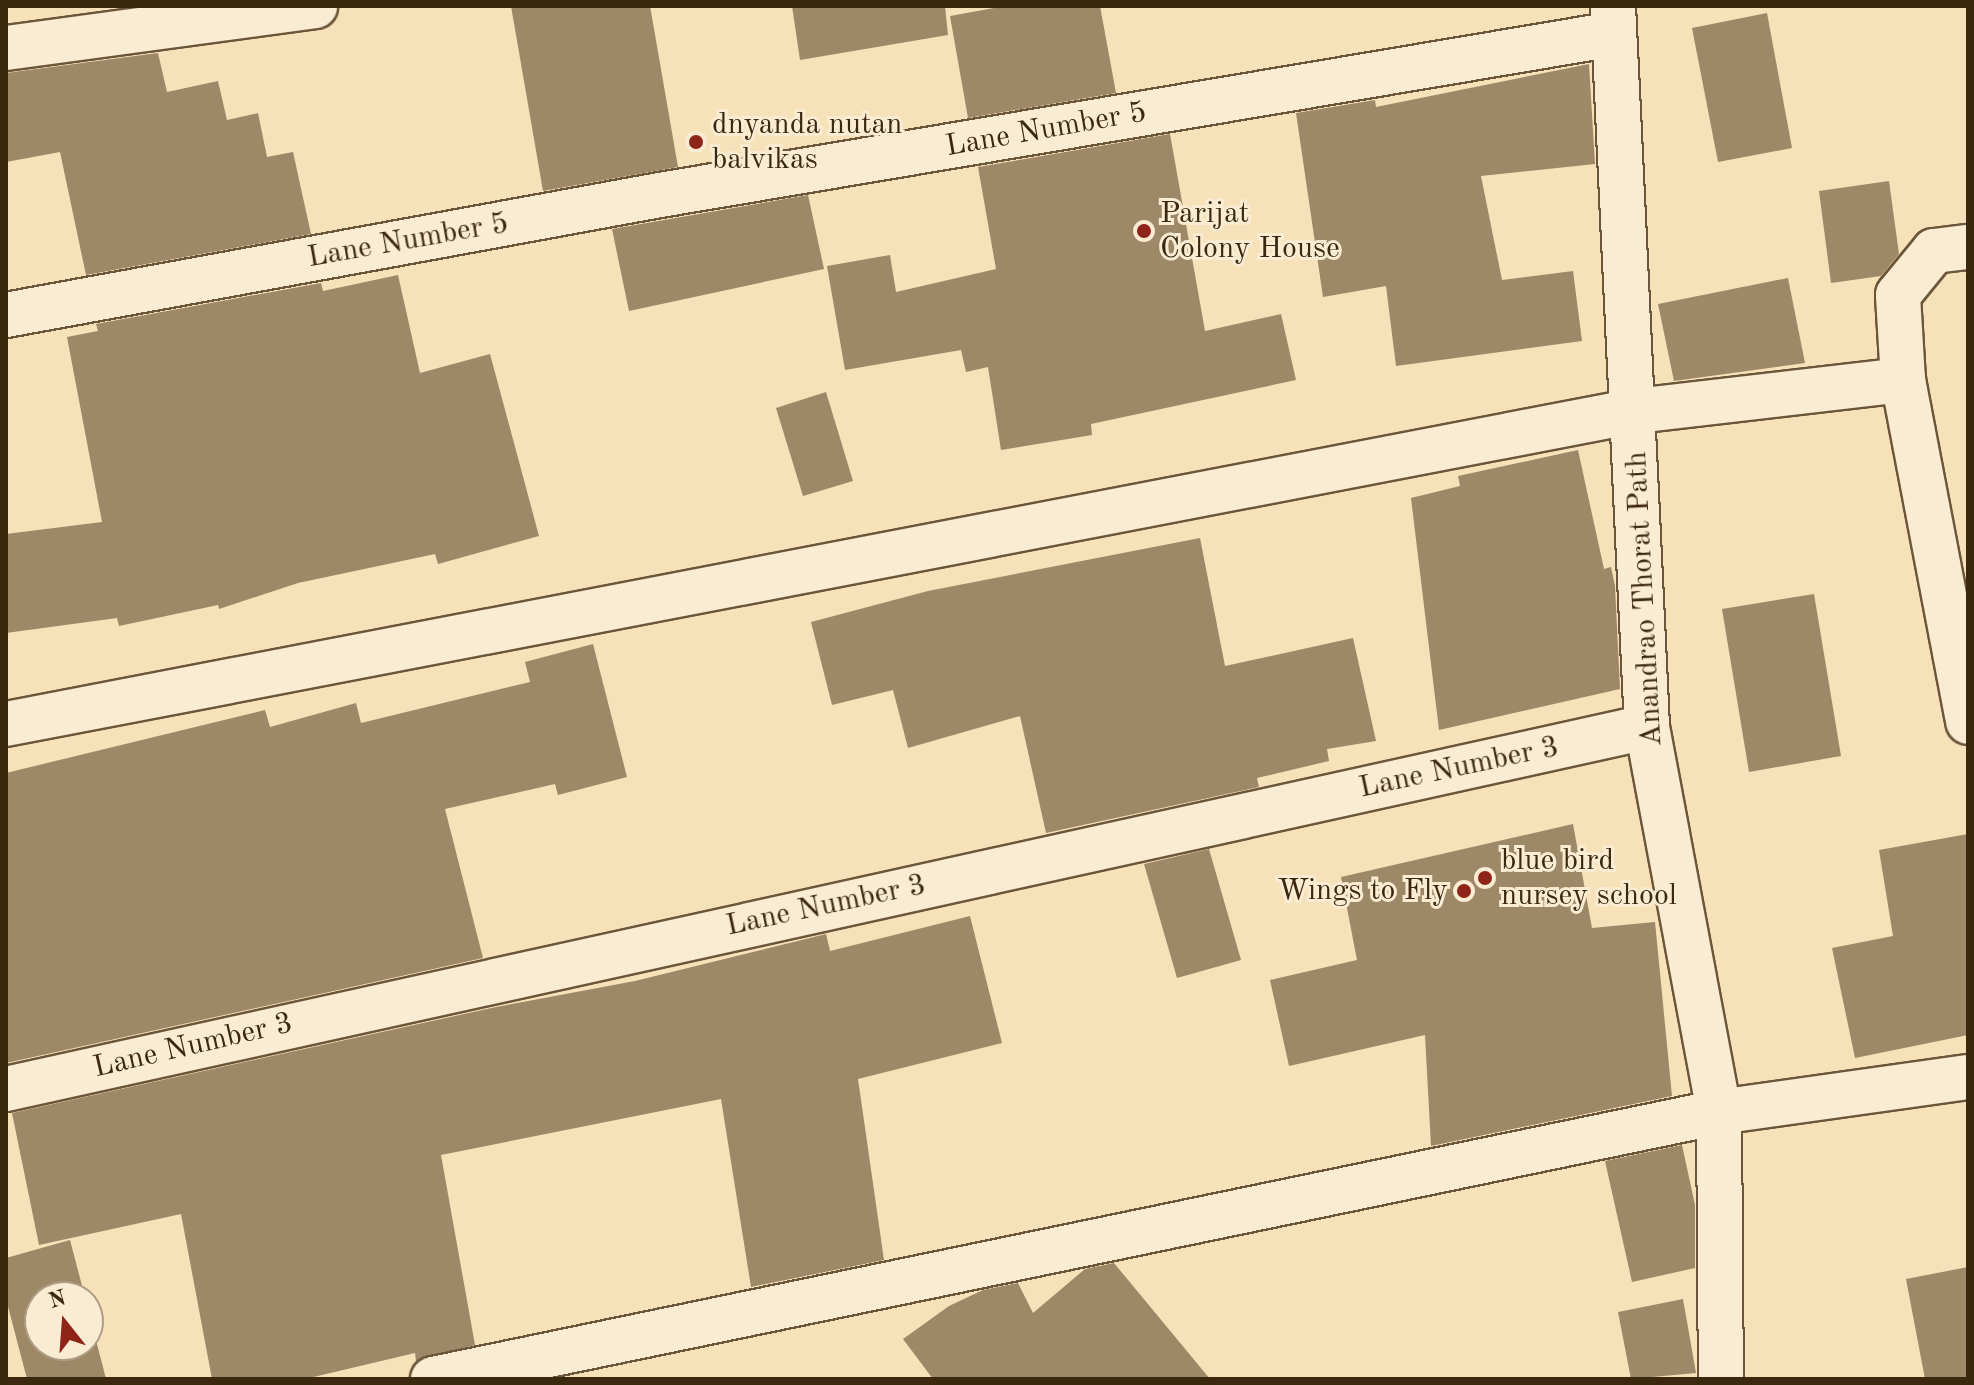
<!DOCTYPE html>
<style>
body{margin:0}
#map{position:relative;width:1974px;height:1385px;overflow:hidden;background:#f7e1b9;font-family:"Old Standard TT",serif}
div>[style]{position:absolute}
[style*='--x']{left:calc(var(--x)*1px);top:calc(var(--y)*1px);width:calc(var(--w)*1px);rotate:calc(var(--a)*1deg)}
.building>*{inset:0;background:#9d8867}
.roads{filter:drop-shadow(2px 0 #6b563a) drop-shadow(-2px 0 #6b563a) drop-shadow(0 2px #6b563a) drop-shadow(0 -2px #6b563a)}
.minor>*{height:44px;margin:-22px;padding:0 22px;transform-origin:22px;border-radius:22px;background:#faecd2}
.tertiary>*{height:44px;margin:-22px;padding:0 22px;transform-origin:22px;border-radius:22px;background:#faecd2}
.dots>*{width:22px;height:22px;translate:-50% -50%;box-sizing:border-box;border:4px solid #faecd2;border-radius:50%}
span{translate:-50% -50%;white-space:nowrap;text-align:center;line-height:1.15;-webkit-text-stroke:6px #faecd2;paint-order:stroke}
.poi-label{font-size:30px;color:#3c270f}
.left{translate:0 -50%;text-align:left}
.right{translate:-100% -50%;text-align:right}
.street-label{font-size:30px;color:#3c270f}
.frame{position:absolute;inset:0;border:8px solid #3c270f;pointer-events:none}
.north{position:absolute;left:24px;top:1281px;width:80px;height:80px;box-sizing:border-box;background:#faecd2;border:2px solid #ae9d84;border-radius:50%;rotate:343deg;font-size:22px;font-weight:700;line-height:32px;text-align:center;color:#3c270f}
.north::after{content:'';display:block;margin:auto;width:28px;height:36px;background:#8f2418;clip-path:polygon(50% 0,100% 100%,50% 72%,0 100%)}
</style>
<div id="map">
<div class="building">
<div style="clip-path:polygon(511px 6px,650px 6px,678px 167px,543px 191px)"></div>
<div style="clip-path:polygon(792px 6px,945px 6px,948px 35px,800px 60px)"></div>
<div style="clip-path:polygon(1005px 6px,1100px 6px,1116px 93px,968px 118px,950px 16px)"></div>
<div style="clip-path:polygon(1767px 13px,1792px 148px,1718px 162px,1692px 28px)"></div>
<div style="clip-path:polygon(158px 53px,167px 92px,218px 81px,227px 120px,258px 113px,267px 157px,293px 152px,311px 234px,86px 275px,60px 152px,6px 162px,6px 73px)"></div>
<div style="clip-path:polygon(1589px 64px,1595px 164px,1481px 176px,1502px 280px,1573px 271px,1582px 341px,1396px 366px,1386px 286px,1323px 297px,1296px 113px,1375px 100px,1376px 107px)"></div>
<div style="clip-path:polygon(1170px 134px,1205px 331px,1281px 314px,1296px 380px,1091px 424px,1092px 435px,1001px 450px,988px 367px,966px 372px,961px 350px,845px 370px,827px 266px,890px 255px,896px 292px,996px 269px,978px 167px)"></div>
<div style="clip-path:polygon(1889px 181px,1899px 254px,1881px 276px,1831px 283px,1819px 191px)"></div>
<div style="clip-path:polygon(808px 195px,824px 269px,629px 311px,612px 229px)"></div>
<div style="clip-path:polygon(398px 275px,420px 373px,490px 354px,539px 536px,438px 564px,435px 554px,298px 583px,219px 609px,218px 605px,119px 626px,117px 618px,6px 633px,6px 534px,102px 522px,67px 337px,98px 331px,96px 324px,321px 283px,323px 291px)"></div>
<div style="clip-path:polygon(1788px 278px,1805px 363px,1674px 381px,1658px 304px)"></div>
<div style="clip-path:polygon(826px 392px,853px 481px,803px 496px,776px 408px)"></div>
<div style="clip-path:polygon(1578px 450px,1604px 569px,1611px 567px,1615px 586px,1620px 689px,1439px 730px,1411px 498px,1460px 486px,1458px 476px)"></div>
<div style="clip-path:polygon(1200px 538px,1225px 666px,1353px 638px,1376px 741px,1327px 749px,1329px 761px,1257px 778px,1259px 787px,1046px 833px,1020px 716px,908px 748px,893px 690px,832px 705px,811px 622px,928px 591px)"></div>
<div style="clip-path:polygon(1814px 594px,1841px 756px,1749px 772px,1722px 609px)"></div>
<div style="clip-path:polygon(593px 644px,627px 777px,558px 795px,555px 784px,445px 809px,483px 958px,6px 1063px,6px 773px,265px 710px,270px 727px,356px 703px,361px 723px,530px 682px,525px 662px)"></div>
<div style="clip-path:polygon(1573px 824px,1592px 928px,1655px 922px,1672px 1096px,1431px 1146px,1425px 1035px,1289px 1066px,1270px 980px,1357px 960px,1341px 877px)"></div>
<div style="clip-path:polygon(1968px 834px,1968px 1035px,1855px 1058px,1832px 948px,1893px 936px,1879px 850px)"></div>
<div style="clip-path:polygon(1209px 849px,1241px 960px,1177px 978px,1144px 864px)"></div>
<div style="clip-path:polygon(970px 916px,1002px 1043px,858px 1079px,884px 1260px,751px 1287px,721px 1099px,441px 1155px,475px 1345px,416px 1361px,415px 1353px,305px 1379px,212px 1379px,181px 1214px,39px 1245px,12px 1113px,496px 1007px,635px 981px,826px 934px,830px 951px)"></div>
<div style="clip-path:polygon(1682px 1145px,1695px 1205px,1695px 1268px,1632px 1282px,1605px 1161px)"></div>
<div style="clip-path:polygon(70px 1240px,85px 1297px,40px 1297px,40px 1345px,88px 1345px,88px 1309px,106px 1379px,27px 1379px,6px 1299px,6px 1258px)"></div>
<div style="clip-path:polygon(1114px 1263px,1210px 1379px,933px 1379px,903px 1339px,949px 1306px,983px 1290px,1018px 1283px,1033px 1313px,1085px 1269px)"></div>
<div style="clip-path:polygon(1968px 1267px,1968px 1379px,1925px 1379px,1906px 1279px)"></div>
<div style="clip-path:polygon(1683px 1299px,1696px 1373px,1631px 1379px,1618px 1312px)"></div>
</div>
<div class="roads">
<div class="minor">
<div style="--x:6;--y:48;--w:312;--a:-7.7"></div>
<div style="--x:6;--y:315;--w:665;--a:-10.4"></div>
<div style="--x:660;--y:195;--w:967;--a:-9.58"></div>
<div style="--x:1903;--y:380;--w:348;--a:79.2"></div>
<div style="--x:6;--y:724;--w:1659;--a:-10.88"></div>
<div style="--x:1635;--y:411;--w:270;--a:-6.6"></div>
<div style="--x:1903;--y:380;--w:85;--a:-93.4"></div>
<div style="--x:1898;--y:295;--w:57;--a:-50.7"></div>
<div style="--x:1934;--y:251;--w:34;--a:-7"></div>
<div style="--x:6;--y:1089;--w:1680;--a:-12.44"></div>
<div style="--x:433;--y:1379;--w:1313;--a:-11.73"></div>
<div style="--x:1719;--y:1112;--w:251;--a:-8"></div>
</div>
<div class="tertiary">
<div style="--x:1613;--y:6;--w:722;--a:87.3"></div>
<div style="--x:1647;--y:727;--w:392;--a:79.4"></div>
<div style="--x:1719;--y:1112;--w:267;--a:89.6"></div>
</div>
</div>
<div class="dots">
<div style="left:696px;top:142px;background:#8f2418"></div>
<div style="left:1144px;top:231px;background:#8f2418"></div>
<div style="left:1485px;top:878px;background:#8f2418"></div>
<div style="left:1464px;top:891px;background:#8f2418"></div>
</div>
<div class="poi-label">
<span class="left" style="left:712px;top:142px">dnyanda nutan<br>balvikas</span>
<span class="left" style="left:1160px;top:231px">Parijat<br>Colony House</span>
<span class="left" style="left:1501px;top:878px">blue bird<br>nursey school</span>
<span class="right" style="left:1448px;top:891px">Wings to Fly</span>
</div>
<div class="street-label">
<span style="left:1046px;top:130px;rotate:-10deg">Lane Number 5</span>
<span style="left:408px;top:241px;rotate:-10deg">Lane Number 5</span>
<span style="left:1645px;top:599px;rotate:-93deg">Anandrao Thorat Path</span>
<span style="left:1459px;top:768px;rotate:-12deg">Lane Number 3</span>
<span style="left:826px;top:906px;rotate:-12deg">Lane Number 3</span>
<span style="left:193px;top:1046px;rotate:-13deg">Lane Number 3</span>
</div>
<div class="frame"></div>
<div class="north">N</div>
</div>
